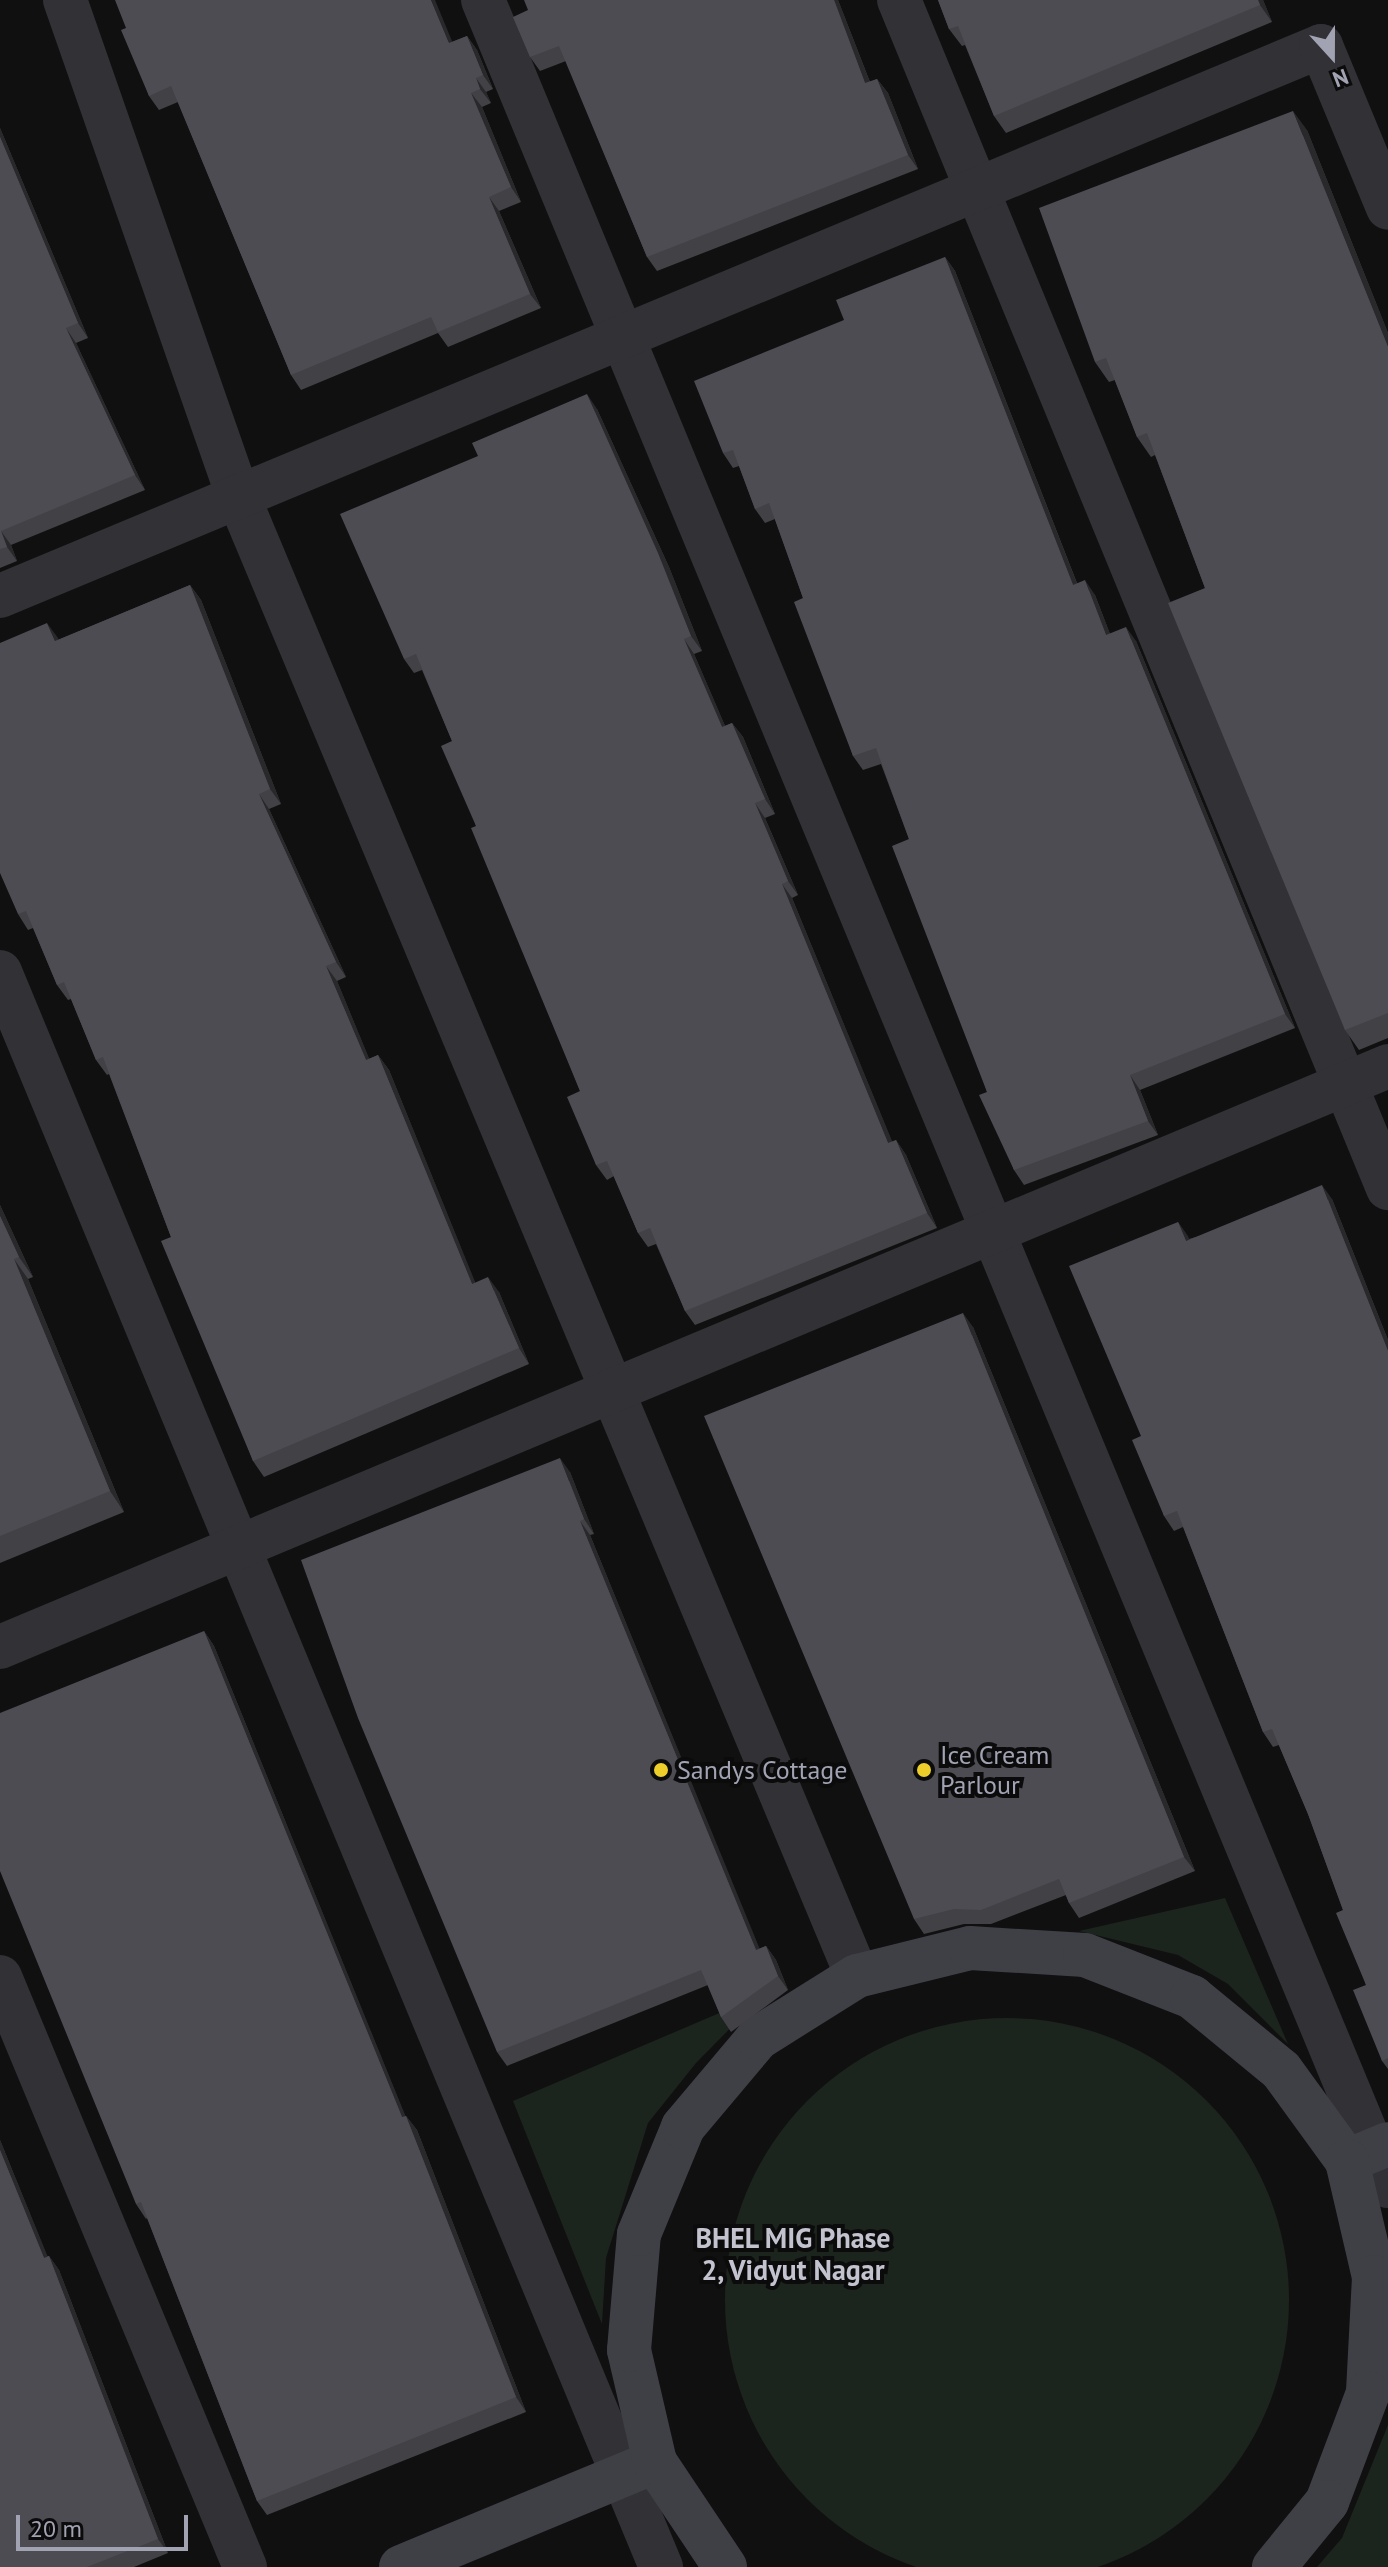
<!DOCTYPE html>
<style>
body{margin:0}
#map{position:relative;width:1388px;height:2567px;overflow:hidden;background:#101011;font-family:"PT Sans",sans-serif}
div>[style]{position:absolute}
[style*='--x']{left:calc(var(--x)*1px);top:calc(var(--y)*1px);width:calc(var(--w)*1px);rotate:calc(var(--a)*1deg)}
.green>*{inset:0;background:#1c241e}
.round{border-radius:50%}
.street>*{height:44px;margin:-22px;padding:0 22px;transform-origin:22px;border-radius:22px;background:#313136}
.secondary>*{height:44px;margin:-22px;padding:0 22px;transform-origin:22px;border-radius:22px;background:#3f3f46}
.wall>*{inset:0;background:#414146}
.shaded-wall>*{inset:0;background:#29292c}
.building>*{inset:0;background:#4c4c52}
.dots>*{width:22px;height:22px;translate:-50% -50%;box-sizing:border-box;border:4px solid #0b0b0c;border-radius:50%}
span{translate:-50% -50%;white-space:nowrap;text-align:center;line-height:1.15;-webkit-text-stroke:8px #0b0b0c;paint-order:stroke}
.poi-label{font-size:26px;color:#a1a3b2}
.left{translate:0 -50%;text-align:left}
.neighbourhood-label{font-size:28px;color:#c2c3ce;font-weight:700}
.north{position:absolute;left:1292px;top:16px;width:80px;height:80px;-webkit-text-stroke:6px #0b0b0c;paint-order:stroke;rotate:159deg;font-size:22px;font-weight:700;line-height:32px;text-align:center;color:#a1a3b2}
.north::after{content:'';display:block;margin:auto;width:28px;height:36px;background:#a1a3b2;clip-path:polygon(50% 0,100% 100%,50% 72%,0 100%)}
.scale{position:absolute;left:16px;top:2515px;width:172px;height:36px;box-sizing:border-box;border:4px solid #a1a3b2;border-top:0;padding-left:10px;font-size:24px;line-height:28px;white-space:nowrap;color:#a1a3b2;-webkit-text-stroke:6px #0b0b0c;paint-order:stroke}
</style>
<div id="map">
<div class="green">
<div style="clip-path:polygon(1225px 1898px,1288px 2044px,1228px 1984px,1178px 1955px,1079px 1931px)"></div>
<div style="clip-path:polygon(764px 1994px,696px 2063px,648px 2123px,606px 2258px,602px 2324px,513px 2101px)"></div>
<div class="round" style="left:725px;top:2018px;width:564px;height:564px"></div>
<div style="clip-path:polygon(1388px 2425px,1388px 2567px,1317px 2567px,1342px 2538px)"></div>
</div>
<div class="street">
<div style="--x:65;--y:0;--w:525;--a:70.77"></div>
<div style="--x:238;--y:496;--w:1604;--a:67.3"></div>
<div style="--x:483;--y:0;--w:2366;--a:67.51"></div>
<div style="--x:899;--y:0;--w:1285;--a:67.63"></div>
<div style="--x:0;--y:596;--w:1431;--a:-22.6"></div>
<div style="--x:1321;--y:46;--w:175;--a:67.5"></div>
<div style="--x:0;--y:972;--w:1727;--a:67.49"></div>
<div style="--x:0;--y:1647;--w:1505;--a:-22.71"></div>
<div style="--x:0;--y:1977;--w:639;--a:67.45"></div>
</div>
<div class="secondary">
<div style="--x:1347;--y:2161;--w:44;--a:-22.5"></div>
<div style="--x:401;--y:2567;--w:275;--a:-22.5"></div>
<div style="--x:725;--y:2567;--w:126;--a:-123.7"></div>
<div style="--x:655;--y:2462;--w:115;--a:-103.1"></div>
<div style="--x:629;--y:2350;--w:116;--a:-85.1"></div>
<div style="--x:639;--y:2234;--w:116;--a:-67.6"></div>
<div style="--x:683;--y:2127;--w:116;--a:-49.9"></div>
<div style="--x:758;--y:2038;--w:117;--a:-32.1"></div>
<div style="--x:857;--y:1976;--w:116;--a:-13.9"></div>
<div style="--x:970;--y:1948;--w:115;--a:3.5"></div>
<div style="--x:1085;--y:1955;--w:115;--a:21.4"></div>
<div style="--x:1192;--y:1997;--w:115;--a:39.4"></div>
<div style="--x:1281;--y:2070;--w:112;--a:54"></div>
<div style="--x:1347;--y:2161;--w:119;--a:76.9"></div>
<div style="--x:1374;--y:2277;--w:116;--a:93"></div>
<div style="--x:1368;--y:2393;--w:116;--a:110.6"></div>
<div style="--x:1327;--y:2502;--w:84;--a:129.2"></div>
</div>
<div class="wall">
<div style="clip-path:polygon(838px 0,870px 82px,877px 79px,888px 93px,918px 169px,657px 271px,647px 257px,566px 61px,540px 71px,530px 57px,513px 17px)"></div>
<div style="clip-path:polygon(938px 0,1263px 0,1272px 22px,1006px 133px,994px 116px,965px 45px,962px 46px,949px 29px)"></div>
<div style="clip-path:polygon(126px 28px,452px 42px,467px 36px,477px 50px,493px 89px,486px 92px,491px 103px,482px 107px,521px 202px,499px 211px,541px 308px,448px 347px,438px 333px,301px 390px,291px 375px,178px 102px,159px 110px,149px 96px)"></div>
<div style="clip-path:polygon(0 128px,88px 338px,76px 343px,145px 490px,11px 545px,17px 561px,0 568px)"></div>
<div style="clip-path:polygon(1307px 130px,1388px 333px,1388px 1038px,1359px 1050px,1345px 1030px,1205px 588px,1155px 455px,1151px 457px,1137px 437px,1115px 380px,1109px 382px,1095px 362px)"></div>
<div style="clip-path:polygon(945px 257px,955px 271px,1077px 583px,1095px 595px,1110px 634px,1136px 641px,1295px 1028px,1140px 1090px,1158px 1135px,1024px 1185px,1014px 1170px,987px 1092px,909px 839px,881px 764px,863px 770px,853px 756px,803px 598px,775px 519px,765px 523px,755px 509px,739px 466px,733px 468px,723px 453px,844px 320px)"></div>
<div style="clip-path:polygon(597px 409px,669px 567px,702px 651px,694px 654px,725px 726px,732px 723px,743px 737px,775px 814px,765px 818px,798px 895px,792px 898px,892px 1142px,896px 1140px,906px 1155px,937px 1228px,695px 1325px,685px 1311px,656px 1244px,648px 1247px,638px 1233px,614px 1176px,607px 1180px,596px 1165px,580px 1091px,476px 826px,452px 741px,422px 670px,414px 673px,404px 659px)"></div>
<div style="clip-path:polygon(190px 585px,201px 600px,281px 804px,269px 809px,346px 977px,337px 981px,369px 1059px,378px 1055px,389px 1070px,475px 1283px,499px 1292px,529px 1364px,264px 1477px,253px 1461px,171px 1237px,109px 1074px,107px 1075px,96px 1060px,71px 999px,68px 1000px,57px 985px,33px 928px,28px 930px,18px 914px,58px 640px)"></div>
<div style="clip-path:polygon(1332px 1199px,1388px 1340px,1388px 2069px,1382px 2061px,1366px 1985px,1343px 1910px,1308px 1814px,1279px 1745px,1273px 1747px,1263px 1732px,1183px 1527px,1174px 1531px,1164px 1516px,1141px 1436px,1178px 1222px,1189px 1239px)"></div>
<div style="clip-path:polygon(0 1205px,33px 1277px,28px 1279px,124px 1512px,0 1563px)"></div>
<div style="clip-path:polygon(973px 1327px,1195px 1871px,1079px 1918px,1069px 1903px,1066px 1895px,991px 1924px,964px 1924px,924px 1934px,914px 1919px)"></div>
<div style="clip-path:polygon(570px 1472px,594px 1534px,590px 1535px,759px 1949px,766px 1946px,776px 1960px,788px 1990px,731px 2032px,721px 2017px,708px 1985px,507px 2066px,497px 2052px)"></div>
<div style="clip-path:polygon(204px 1631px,214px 1646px,405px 2116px,406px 2116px,417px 2130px,526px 2412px,267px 2515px,257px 2501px,147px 2218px,146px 2219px,136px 2204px)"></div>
<div style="clip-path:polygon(0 2140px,47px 2256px,49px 2256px,59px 2270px,168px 2553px,134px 2567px,0 2567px)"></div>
</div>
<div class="shaded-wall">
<div style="clip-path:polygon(431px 0,435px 0,459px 58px,449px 43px)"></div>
<div style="clip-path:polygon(834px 0,838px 0,876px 98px,865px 83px)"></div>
<div style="clip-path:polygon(1258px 0,1263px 0,1272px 22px,1260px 5px)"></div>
<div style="clip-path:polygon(467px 36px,477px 50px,493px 89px,483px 75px)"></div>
<div style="clip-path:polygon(476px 78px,486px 92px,491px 103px,480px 89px)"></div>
<div style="clip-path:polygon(877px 79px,888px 93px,918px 169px,908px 155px)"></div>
<div style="clip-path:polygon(471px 93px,482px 107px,521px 202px,511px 187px)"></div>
<div style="clip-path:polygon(1293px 111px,1307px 130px,1388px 333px,1388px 347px)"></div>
<div style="clip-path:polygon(0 128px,88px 338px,78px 323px,0 137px)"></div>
<div style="clip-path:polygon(489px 197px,499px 211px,541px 308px,530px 294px)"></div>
<div style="clip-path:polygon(945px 257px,955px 271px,1083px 599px,1073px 585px)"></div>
<div style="clip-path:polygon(66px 328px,76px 343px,145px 490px,135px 475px)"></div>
<div style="clip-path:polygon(587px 394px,597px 409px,669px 567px,702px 651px,691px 636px)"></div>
<div style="clip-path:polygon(1px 531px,11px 545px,17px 561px,7px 547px)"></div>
<div style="clip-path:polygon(1085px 580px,1095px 595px,1116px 650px,1106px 635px)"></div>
<div style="clip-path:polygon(190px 585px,201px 600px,281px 804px,270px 789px)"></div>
<div style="clip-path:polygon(47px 623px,58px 638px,65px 656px,55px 641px)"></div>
<div style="clip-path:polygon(1126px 627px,1136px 641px,1295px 1028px,1285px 1014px)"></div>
<div style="clip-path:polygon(684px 639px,694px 654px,732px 742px,722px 727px)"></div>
<div style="clip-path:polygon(732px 723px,743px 737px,775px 814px,765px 799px)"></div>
<div style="clip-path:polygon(259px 794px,269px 809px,346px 977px,336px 962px)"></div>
<div style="clip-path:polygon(755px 803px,765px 818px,798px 895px,788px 881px)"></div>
<div style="clip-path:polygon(782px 884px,792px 898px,899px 1158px,888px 1143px)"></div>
<div style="clip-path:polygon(326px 966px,337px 981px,376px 1075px,366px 1060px)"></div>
<div style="clip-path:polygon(378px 1055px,389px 1070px,482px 1299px,472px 1284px)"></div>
<div style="clip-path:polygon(1130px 1075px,1140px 1090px,1158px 1135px,1148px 1121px)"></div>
<div style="clip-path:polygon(896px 1140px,906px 1155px,937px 1228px,927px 1213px)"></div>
<div style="clip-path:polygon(1322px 1185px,1332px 1199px,1388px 1340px,1388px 1351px)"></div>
<div style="clip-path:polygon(0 1205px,33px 1277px,19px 1257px,0 1216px)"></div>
<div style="clip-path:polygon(1178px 1222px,1188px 1236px,1196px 1255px,1186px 1241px)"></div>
<div style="clip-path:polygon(14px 1259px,28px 1279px,124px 1512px,110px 1491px)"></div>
<div style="clip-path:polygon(488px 1277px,499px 1292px,529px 1364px,519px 1348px)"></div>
<div style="clip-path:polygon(963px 1313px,973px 1327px,1195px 1871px,1184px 1857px)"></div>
<div style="clip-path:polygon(560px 1458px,570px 1472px,594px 1534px,584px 1519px)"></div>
<div style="clip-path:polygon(580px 1521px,590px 1535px,766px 1964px,756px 1950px)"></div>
<div style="clip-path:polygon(204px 1631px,214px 1646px,412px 2132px,402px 2117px)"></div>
<div style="clip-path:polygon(766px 1946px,776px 1960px,788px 1990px,778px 1976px)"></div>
<div style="clip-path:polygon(406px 2116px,417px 2130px,526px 2412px,516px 2397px)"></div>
<div style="clip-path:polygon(0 2140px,54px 2272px,44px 2258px,0 2150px)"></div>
<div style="clip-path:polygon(49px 2256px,59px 2270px,168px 2553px,158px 2539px)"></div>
</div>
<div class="building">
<div style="clip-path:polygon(115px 0,431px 0,449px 43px,467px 36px,483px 75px,476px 78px,480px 89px,471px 93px,511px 187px,489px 197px,530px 294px,438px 332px,431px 317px,291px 375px,171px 86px,149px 96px,121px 30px,126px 28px)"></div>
<div style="clip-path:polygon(524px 0,834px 0,865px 83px,877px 79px,908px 155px,647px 257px,559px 46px,530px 57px,513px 17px,528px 10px)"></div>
<div style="clip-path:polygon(938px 0,1258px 0,1260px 5px,994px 116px,958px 26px,949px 29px)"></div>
<div style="clip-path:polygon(1293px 111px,1388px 347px,1388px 1013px,1345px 1030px,1168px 603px,1205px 588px,1147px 433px,1137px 437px,1106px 358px,1095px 362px,1039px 208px)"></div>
<div style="clip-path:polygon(0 137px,78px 323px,66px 328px,135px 475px,1px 531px,7px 547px,0 549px)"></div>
<div style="clip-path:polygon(945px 257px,1073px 585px,1085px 580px,1106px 635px,1126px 627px,1285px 1014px,1130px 1075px,1148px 1121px,1014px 1170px,979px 1095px,987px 1092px,892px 846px,909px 839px,876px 748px,853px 756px,794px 602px,803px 598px,769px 503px,755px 509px,733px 450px,723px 453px,694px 381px,844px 320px,836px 300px)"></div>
<div style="clip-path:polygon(587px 394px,658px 553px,691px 636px,684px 639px,722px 727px,732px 723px,765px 799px,755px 803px,788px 881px,782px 884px,888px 1143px,896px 1140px,927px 1213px,685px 1311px,650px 1228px,638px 1233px,607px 1161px,596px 1165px,567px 1097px,580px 1091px,471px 828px,476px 826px,441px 746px,452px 741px,416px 654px,404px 659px,340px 514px,478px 456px,472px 443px)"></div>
<div style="clip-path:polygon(190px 585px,270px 789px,259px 794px,336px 962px,326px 966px,366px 1060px,378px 1055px,472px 1284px,488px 1277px,519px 1348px,253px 1461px,161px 1241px,171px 1237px,103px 1057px,96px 1060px,64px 982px,57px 985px,26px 911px,18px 914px,0 873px,0 643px,47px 623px,55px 641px)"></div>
<div style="clip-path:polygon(1322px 1185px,1388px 1351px,1388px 2058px,1382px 2061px,1353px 1990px,1366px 1985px,1336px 1913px,1343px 1910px,1308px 1814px,1272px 1729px,1263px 1732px,1177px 1511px,1164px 1516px,1132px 1440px,1141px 1436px,1069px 1266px,1178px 1222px,1186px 1241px)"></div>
<div style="clip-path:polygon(0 1216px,19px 1257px,14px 1259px,110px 1491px,0 1536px)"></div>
<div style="clip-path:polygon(963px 1313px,1184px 1857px,1069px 1903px,1059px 1879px,981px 1910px,954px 1909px,914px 1919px,704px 1416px)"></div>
<div style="clip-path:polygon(560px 1458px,584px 1519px,580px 1521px,756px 1950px,766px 1946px,778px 1976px,721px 2017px,701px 1970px,497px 2052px,358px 1718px,301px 1560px)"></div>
<div style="clip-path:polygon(204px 1631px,402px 2117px,406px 2116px,516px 2397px,257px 2501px,141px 2202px,136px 2204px,0 1871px,0 1713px)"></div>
<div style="clip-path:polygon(0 2150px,44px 2258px,49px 2256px,158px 2539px,87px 2567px,0 2567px)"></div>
</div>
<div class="dots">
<div style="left:661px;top:1770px;background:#edce2b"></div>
<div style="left:924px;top:1770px;background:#edce2b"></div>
</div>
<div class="poi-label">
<span class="left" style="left:940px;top:1770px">Ice Cream<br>Parlour</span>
<span class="left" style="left:677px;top:1770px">Sandys Cottage</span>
</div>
<div class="neighbourhood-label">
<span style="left:793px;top:2254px">BHEL MIG Phase<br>2, Vidyut Nagar</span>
</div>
<div class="north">N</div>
<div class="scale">20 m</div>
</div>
